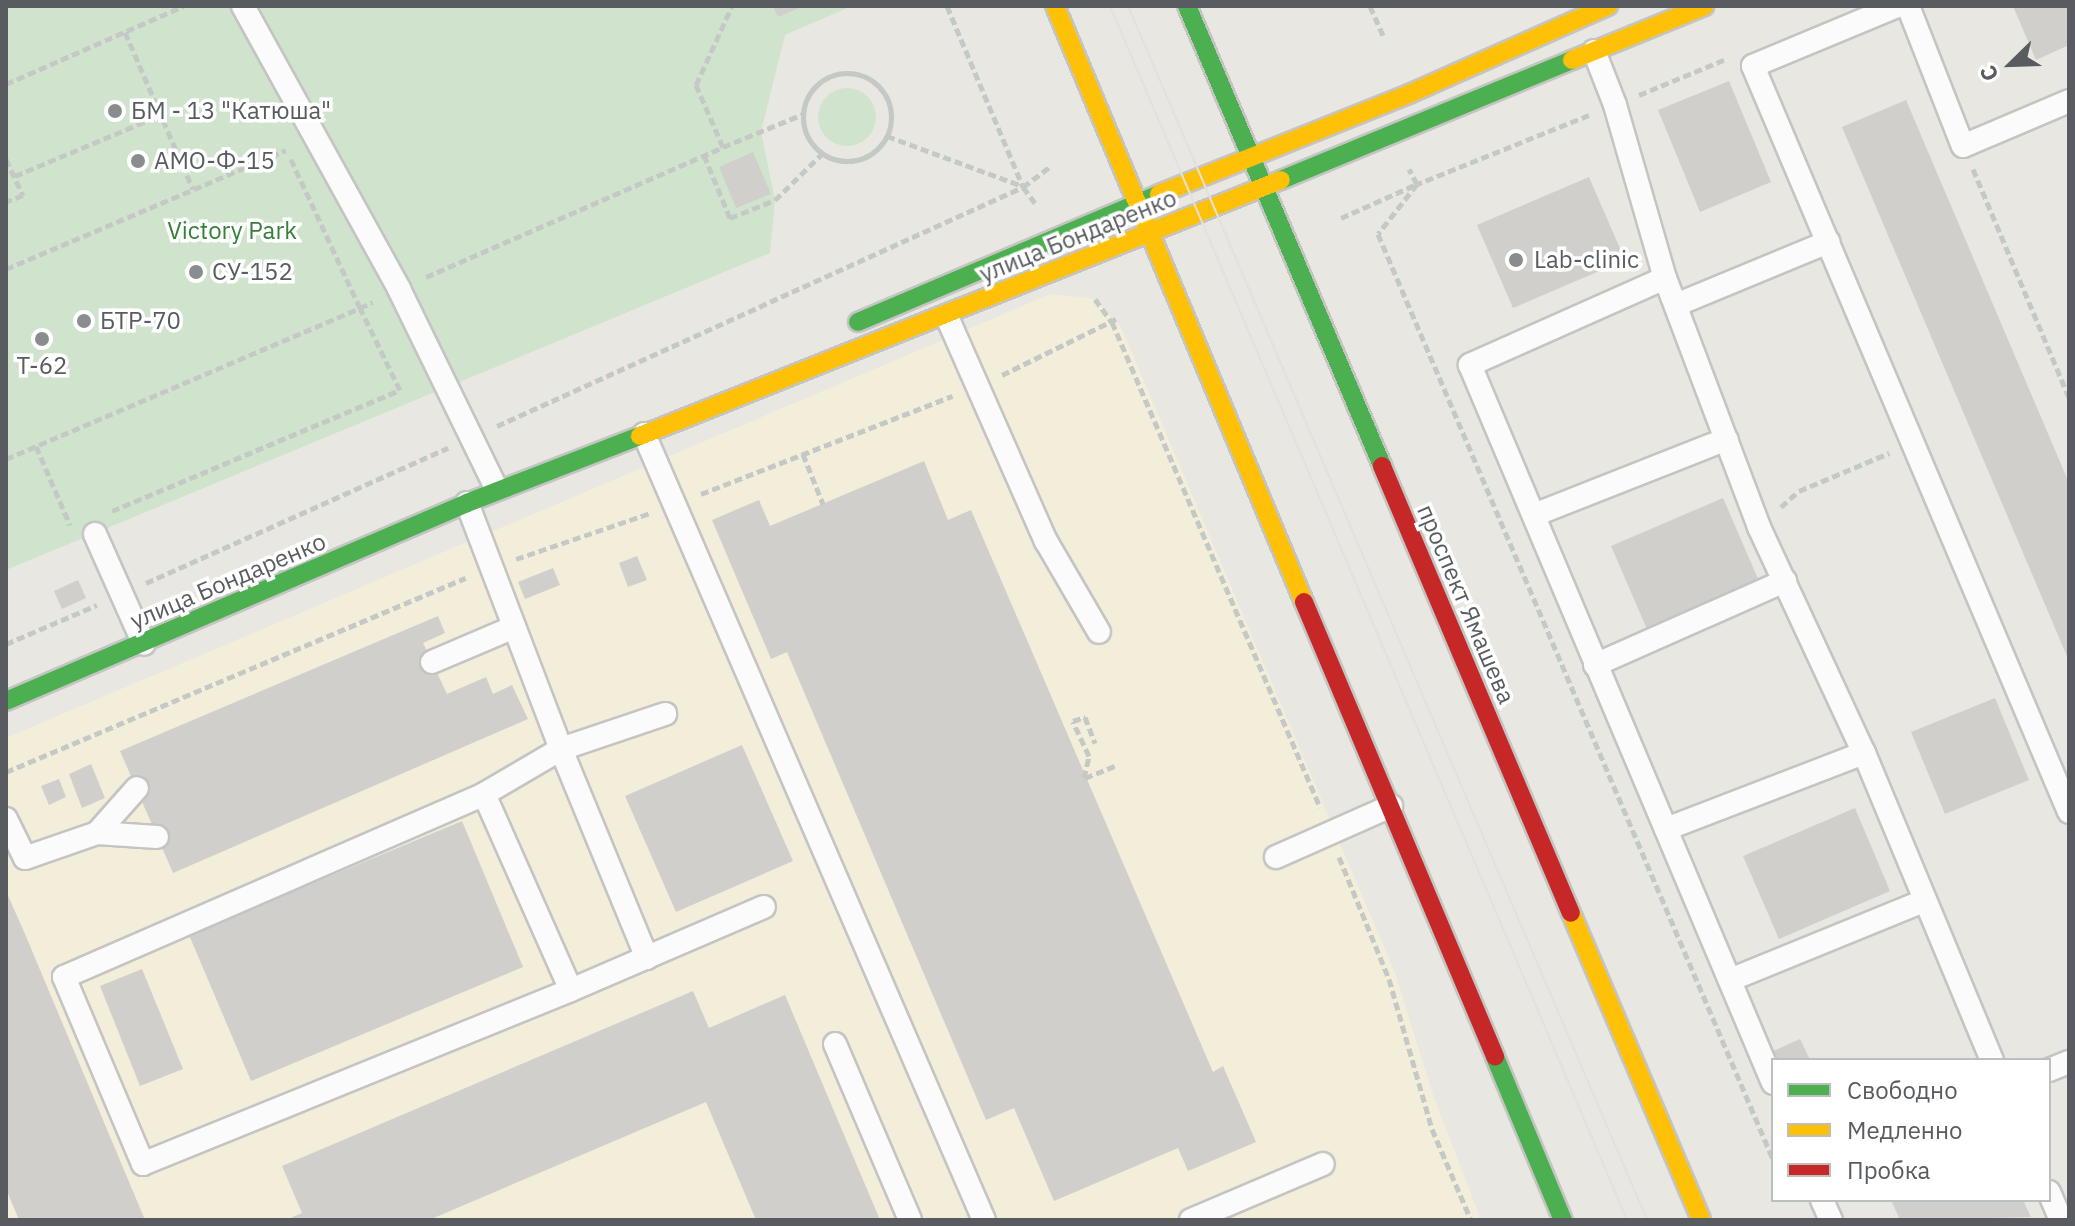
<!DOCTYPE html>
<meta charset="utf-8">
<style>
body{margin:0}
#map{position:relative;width:2075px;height:1226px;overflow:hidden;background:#e8e7e2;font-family:"IBM Plex Sans",sans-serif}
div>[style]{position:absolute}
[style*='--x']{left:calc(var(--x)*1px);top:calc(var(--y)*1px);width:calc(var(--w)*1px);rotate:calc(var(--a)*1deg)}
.commercial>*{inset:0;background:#f3eeda}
.green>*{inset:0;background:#d0e4cd}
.round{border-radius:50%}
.building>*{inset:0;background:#d0cfcc}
.path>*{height:5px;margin-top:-2.5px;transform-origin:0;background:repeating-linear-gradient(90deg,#c4c9c6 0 8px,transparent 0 12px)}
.path>.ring{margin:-2.5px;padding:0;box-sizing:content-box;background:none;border:5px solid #c4c9c6;border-radius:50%}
.roads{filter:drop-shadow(2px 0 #c4c4c3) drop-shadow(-2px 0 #c4c4c3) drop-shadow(0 2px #c4c4c3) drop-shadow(0 -2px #c4c4c3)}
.lane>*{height:22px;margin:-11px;padding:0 11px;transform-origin:11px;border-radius:11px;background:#fcfbfb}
.fast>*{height:18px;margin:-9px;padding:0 9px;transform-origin:9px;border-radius:9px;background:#4caf50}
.slow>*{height:18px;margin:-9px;padding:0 9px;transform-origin:9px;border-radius:9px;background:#ffc107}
.jam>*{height:18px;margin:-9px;padding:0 9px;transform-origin:9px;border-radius:9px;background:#c62828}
.tram>*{height:2px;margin:-1px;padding:0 1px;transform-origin:1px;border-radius:1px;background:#e1e1e0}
.dots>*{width:22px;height:22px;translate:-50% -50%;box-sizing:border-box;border:4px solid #fff;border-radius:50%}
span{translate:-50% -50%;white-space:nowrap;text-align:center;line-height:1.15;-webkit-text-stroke:7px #fff;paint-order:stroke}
.poi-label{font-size:24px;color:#585c60}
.left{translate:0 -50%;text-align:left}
.park-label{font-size:24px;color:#37803b}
.street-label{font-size:24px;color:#585c60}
.frame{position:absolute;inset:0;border:8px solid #585c60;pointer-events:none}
.legend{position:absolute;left:1771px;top:1058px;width:280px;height:144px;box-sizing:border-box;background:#fff;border:2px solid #bcbebf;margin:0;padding:10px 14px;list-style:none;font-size:24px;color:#585c60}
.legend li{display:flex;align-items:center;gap:16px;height:40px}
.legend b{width:40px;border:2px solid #bcbebf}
.north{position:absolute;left:1971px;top:24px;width:80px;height:80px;-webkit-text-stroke:6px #fff;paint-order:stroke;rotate:247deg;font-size:22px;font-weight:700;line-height:32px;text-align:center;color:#585c60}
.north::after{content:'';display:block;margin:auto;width:28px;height:36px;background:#585c60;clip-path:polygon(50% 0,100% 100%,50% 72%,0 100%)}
</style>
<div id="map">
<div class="commercial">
<div style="clip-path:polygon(1051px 294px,1095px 299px,1121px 327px,1395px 973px,1433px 1095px,1481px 1220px,6px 1220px,6px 738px)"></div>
</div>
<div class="green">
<div style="clip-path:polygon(6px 6px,852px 6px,785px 35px,761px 132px,775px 200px,770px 253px,6px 570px)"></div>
<div class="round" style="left:818px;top:88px;width:58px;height:58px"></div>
</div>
<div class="building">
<div style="clip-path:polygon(773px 6px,804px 6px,778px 17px)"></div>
<div style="clip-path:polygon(2013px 6px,2069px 6px,2069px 45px,2036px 60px)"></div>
<div style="clip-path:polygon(1729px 81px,1771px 182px,1700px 212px,1658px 110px)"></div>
<div style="clip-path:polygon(1906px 100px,2069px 483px,2069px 661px,1842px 127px)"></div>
<div style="clip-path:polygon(753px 152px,771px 194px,736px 208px,719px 167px)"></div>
<div style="clip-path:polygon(1589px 177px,1625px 260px,1513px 308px,1477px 225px)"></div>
<div style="clip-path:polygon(924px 461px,948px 520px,971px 510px,1213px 1072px,1223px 1066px,1256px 1142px,1188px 1171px,1178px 1148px,1054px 1201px,1014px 1108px,986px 1120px,787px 652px,771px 659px,712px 520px,759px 500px,770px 526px)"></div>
<div style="clip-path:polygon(1723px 498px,1759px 581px,1647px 629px,1611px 546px)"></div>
<div style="clip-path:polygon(637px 556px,647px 580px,628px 587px,619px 563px)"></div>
<div style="clip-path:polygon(553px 568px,560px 585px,525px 599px,518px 582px)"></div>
<div style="clip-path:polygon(78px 580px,86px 598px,62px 609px,54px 591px)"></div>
<div style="clip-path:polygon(438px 616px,445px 633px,423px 643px,447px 694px,486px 677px,493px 694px,512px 685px,528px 719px,173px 873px,120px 751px)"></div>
<div style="clip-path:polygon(1995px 698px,2029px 780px,1945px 814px,1911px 732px)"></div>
<div style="clip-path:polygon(742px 745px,793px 861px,676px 912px,625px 796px)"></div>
<div style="clip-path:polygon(91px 764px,105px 798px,82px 808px,69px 774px)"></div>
<div style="clip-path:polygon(59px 779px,66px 797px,49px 805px,41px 786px)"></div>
<div style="clip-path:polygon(1855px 808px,1890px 891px,1779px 939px,1743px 856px)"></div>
<div style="clip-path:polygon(462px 821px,523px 967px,251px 1081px,189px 935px)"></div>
<div style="clip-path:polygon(6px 891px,25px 934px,145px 1220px,19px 1220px,6px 1189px)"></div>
<div style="clip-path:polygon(142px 969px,183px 1069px,140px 1086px,100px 986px)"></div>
<div style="clip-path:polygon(693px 991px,709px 1028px,785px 995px,880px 1220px,756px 1220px,706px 1102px,429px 1220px,286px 1220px,302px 1213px,282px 1166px)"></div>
<div style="clip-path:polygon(1800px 1039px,1810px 1060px,1772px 1060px,1769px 1053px)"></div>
<div style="clip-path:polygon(1891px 1200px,2023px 1200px,2031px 1217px,1900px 1220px)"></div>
</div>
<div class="path">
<div style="--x:947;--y:6;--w:196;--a:67.2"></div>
<div style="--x:1023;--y:187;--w:20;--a:53"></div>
<div style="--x:1370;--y:6;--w:32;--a:66"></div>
<div style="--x:125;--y:32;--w:171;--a:66.6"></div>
<div class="ring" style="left:803px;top:73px;width:83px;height:83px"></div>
<div style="--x:6;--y:84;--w:194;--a:-23.7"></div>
<div style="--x:1639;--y:95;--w:94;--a:-22.5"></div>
<div style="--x:1589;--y:115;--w:185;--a:158.1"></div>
<div style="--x:1417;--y:184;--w:63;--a:128"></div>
<div style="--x:1378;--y:234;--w:1006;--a:66.88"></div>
<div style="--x:887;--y:136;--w:144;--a:20.3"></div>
<div style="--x:723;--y:147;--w:87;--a:-22.4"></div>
<div style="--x:704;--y:155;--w:68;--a:67.6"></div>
<div style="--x:730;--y:218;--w:48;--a:-21.8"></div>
<div style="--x:775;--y:200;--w:66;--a:-44.4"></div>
<div style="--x:6;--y:159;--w:40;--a:65"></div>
<div style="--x:23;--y:195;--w:18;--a:158"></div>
<div style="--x:1973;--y:169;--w:247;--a:67.2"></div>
<div style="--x:15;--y:176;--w:158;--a:-22.7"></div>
<div style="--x:1341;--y:218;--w:83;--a:-24.1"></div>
<div style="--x:1417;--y:184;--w:17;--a:-118"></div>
<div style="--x:6;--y:269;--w:304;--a:-23"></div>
<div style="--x:426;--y:277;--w:324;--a:-23.6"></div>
<div style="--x:723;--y:147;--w:68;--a:-113.5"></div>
<div style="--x:696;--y:85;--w:87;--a:-65.5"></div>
<div style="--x:1095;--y:299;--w:29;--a:54"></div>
<div style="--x:1112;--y:322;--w:528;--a:66.79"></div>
<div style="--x:1002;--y:375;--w:127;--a:-26.2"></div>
<div style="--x:497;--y:426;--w:578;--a:-24.44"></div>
<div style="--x:1023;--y:187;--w:35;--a:-37"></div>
<div style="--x:36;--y:446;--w:86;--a:66.7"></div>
<div style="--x:803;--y:454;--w:54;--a:68.2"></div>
<div style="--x:6;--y:459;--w:385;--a:-23.1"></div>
<div style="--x:360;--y:308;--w:166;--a:-114.9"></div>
<div style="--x:701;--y:494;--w:270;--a:-21.3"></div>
<div style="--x:1781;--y:507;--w:24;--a:-42"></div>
<div style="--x:1799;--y:491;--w:98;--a:-22.9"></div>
<div style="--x:112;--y:511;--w:312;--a:-22.8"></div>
<div style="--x:400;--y:390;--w:91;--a:-116"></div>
<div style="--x:360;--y:308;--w:14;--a:-25"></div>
<div style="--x:516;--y:559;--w:142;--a:-18.9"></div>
<div style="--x:146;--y:583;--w:331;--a:-24.1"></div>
<div style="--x:6;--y:644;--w:99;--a:-23.2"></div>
<div style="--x:6;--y:772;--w:499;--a:-22.9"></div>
<div style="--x:1084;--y:778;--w:23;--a:-77"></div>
<div style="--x:1089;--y:756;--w:38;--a:-115"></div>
<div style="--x:1073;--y:721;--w:13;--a:-18"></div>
<div style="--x:1085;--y:717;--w:28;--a:69"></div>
<div style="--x:1085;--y:778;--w:35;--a:-22"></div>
<div style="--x:1339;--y:857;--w:132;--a:67.7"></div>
<div style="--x:1389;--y:979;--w:156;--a:74"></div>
<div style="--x:1432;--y:1129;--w:99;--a:66.8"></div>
</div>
<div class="roads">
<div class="lane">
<div style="--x:243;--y:6;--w:323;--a:61.1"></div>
<div style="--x:399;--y:289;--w:221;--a:64"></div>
<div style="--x:1897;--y:6;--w:156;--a:157.4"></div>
<div style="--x:1753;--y:66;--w:810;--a:67.04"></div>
<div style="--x:1908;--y:6;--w:150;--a:68.6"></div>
<div style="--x:1963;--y:146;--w:115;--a:-23"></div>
<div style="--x:1594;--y:51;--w:58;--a:68.7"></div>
<div style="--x:1615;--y:105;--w:180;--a:73.9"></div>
<div style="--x:1665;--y:278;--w:266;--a:69.3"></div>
<div style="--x:1759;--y:527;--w:249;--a:65.1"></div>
<div style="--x:1864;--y:753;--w:333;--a:67.4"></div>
<div style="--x:1665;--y:278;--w:214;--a:156"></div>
<div style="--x:1470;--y:365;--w:779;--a:67.12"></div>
<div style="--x:1676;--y:305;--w:165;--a:-22.5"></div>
<div style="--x:947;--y:317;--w:245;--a:66.2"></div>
<div style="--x:1046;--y:541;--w:105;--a:59.8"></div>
<div style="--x:644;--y:434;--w:856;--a:66.61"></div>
<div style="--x:467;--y:503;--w:263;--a:69.1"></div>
<div style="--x:561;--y:749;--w:89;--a:149.7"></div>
<div style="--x:484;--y:794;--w:214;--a:66.1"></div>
<div style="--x:571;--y:990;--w:462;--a:157.9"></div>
<div style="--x:143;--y:1164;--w:203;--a:-112.9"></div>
<div style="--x:64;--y:977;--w:458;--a:-23.5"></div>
<div style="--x:1534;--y:515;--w:207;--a:-21.5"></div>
<div style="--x:95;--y:534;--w:120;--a:66"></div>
<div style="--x:432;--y:662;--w:89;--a:-23.1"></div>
<div style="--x:1595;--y:665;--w:208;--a:-23.9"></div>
<div style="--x:6;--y:819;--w:43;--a:64"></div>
<div style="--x:25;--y:858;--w:76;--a:-19.1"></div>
<div style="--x:97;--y:833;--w:60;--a:3.8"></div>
<div style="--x:1666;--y:829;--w:212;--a:-21"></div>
<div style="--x:97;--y:833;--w:60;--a:-48.4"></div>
<div style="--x:1276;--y:857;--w:126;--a:-23.9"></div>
<div style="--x:647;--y:958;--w:226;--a:-112.4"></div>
<div style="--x:561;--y:749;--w:110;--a:-18.6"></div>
<div style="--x:1730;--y:980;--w:209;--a:-22.2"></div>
<div style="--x:571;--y:990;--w:210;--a:-23.3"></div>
<div style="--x:835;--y:1044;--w:191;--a:66.9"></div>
<div style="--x:2049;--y:1070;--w:22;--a:-22"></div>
<div style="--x:2049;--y:1192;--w:30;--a:67"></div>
<div style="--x:1822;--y:1200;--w:22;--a:66"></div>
<div style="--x:1191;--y:1220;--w:143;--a:-23"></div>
</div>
<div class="fast">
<div style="--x:1187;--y:6;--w:500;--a:67"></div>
<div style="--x:1281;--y:180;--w:315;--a:-22.4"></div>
<div style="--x:858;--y:322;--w:327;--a:-23"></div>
<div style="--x:6;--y:701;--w:502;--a:-23.24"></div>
<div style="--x:467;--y:503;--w:186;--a:-21.2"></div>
<div style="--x:1495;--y:1057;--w:177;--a:67.4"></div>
</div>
<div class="slow">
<div style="--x:1055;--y:6;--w:646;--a:67.33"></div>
<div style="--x:1572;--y:60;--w:143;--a:-22.2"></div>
<div style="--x:1159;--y:194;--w:269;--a:-21.8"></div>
<div style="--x:1409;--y:94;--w:218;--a:-23.9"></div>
<div style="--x:640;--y:436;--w:690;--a:-21.77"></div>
<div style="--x:1571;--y:913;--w:333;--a:67"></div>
</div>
<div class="jam">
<div style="--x:1382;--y:466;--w:485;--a:67.1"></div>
<div style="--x:1304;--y:602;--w:493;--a:67.2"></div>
</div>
</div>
<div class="tram">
<div style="--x:1110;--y:6;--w:1320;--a:66.93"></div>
<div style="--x:1128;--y:6;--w:1320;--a:66.85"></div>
</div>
<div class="dots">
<div style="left:115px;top:111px;background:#8a8d8e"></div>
<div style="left:138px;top:161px;background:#8a8d8e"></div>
<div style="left:1516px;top:260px;background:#8a8d8e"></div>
<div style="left:196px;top:272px;background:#8a8d8e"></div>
<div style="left:84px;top:321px;background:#8a8d8e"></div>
<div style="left:42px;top:339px;background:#8a8d8e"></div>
</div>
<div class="poi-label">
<span class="left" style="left:131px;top:111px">БМ - 13 "Катюша"</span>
<span class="left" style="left:154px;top:161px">АМО-Ф-15</span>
<span class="left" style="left:1534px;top:260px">Lab-clinic</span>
<span class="left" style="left:212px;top:272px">СУ-152</span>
<span class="left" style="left:100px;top:321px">БТР-70</span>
<span style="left:42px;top:366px">Т-62</span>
</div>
<div class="park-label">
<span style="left:232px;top:231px">Victory Park</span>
</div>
<div class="street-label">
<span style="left:1078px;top:236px;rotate:-22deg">улица Бондаренко</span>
<span style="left:228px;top:581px;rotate:-23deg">улица Бондаренко</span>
<span style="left:1466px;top:604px;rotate:67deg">проспект Ямашева</span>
</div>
<div class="frame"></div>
<ul class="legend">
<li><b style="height:10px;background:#4caf50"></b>Свободно</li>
<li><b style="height:10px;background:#ffc107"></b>Медленно</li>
<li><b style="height:10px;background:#c62828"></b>Пробка</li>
</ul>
<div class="north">С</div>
</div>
